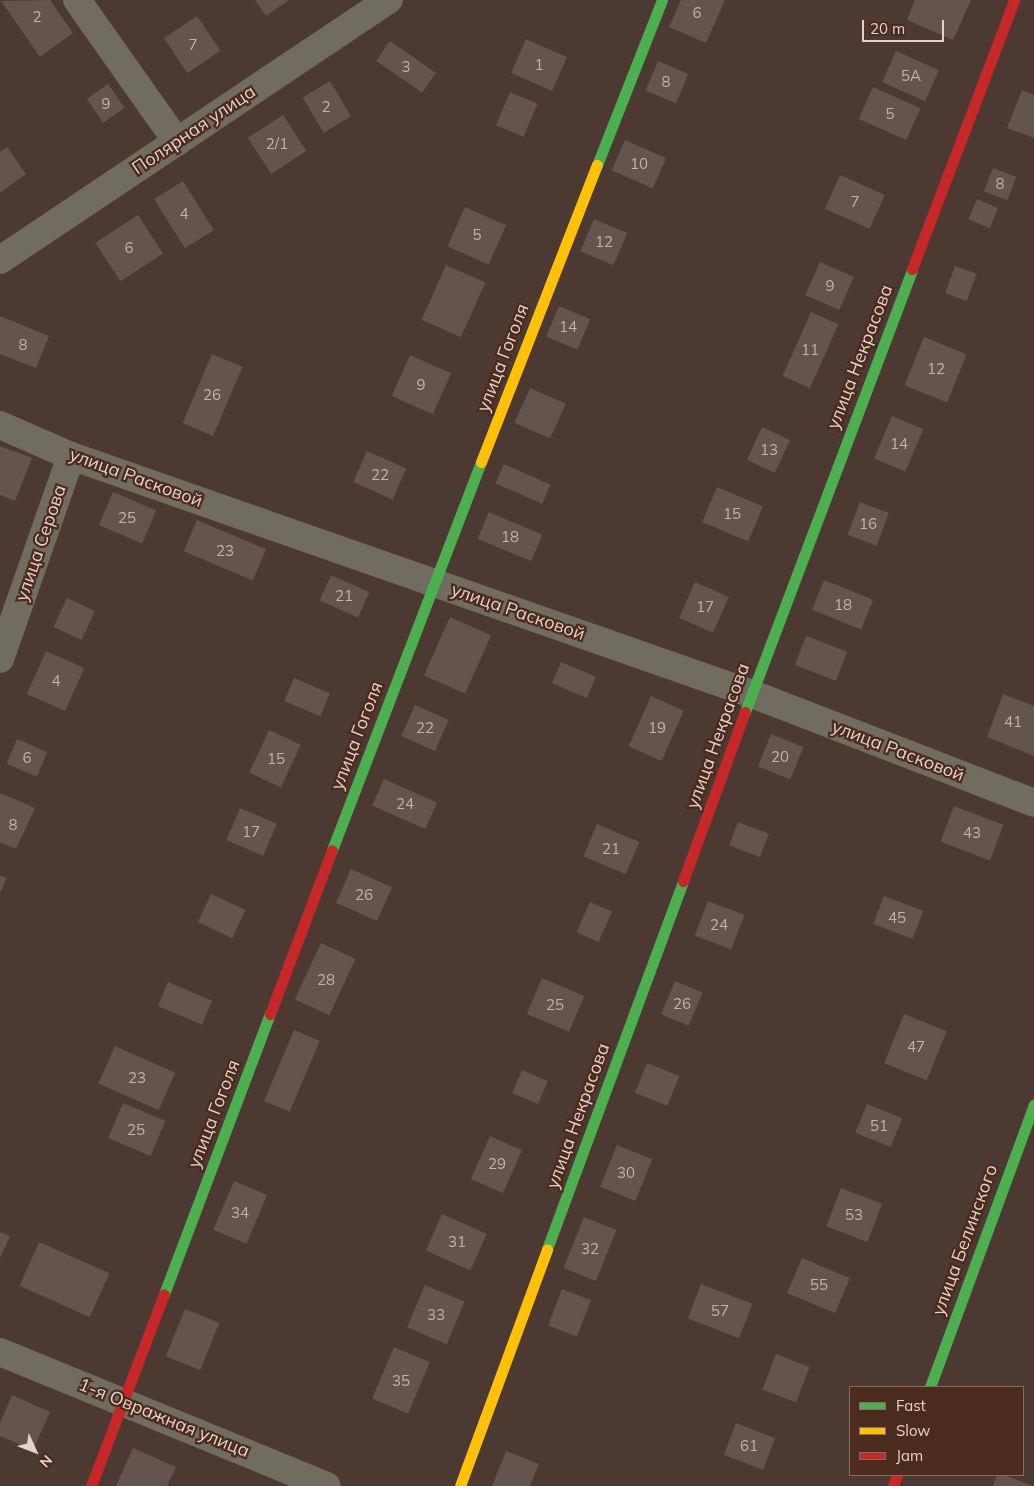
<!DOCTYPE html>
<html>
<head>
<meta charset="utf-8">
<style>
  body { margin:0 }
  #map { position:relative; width:1034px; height:1486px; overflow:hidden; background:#4c3932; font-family:Mulish,sans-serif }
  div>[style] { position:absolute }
  .building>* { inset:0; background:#63544e; transform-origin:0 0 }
  .street>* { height:28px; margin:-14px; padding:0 14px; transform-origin:14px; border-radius:14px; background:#706c5f }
  .fast>* { height:11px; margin:-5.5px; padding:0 5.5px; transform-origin:5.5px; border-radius:5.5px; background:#4caf50 }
  .slow>* { height:11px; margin:-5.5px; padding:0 5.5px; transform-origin:5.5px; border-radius:5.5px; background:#ffc107 }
  .jam>* { height:11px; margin:-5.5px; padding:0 5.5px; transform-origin:5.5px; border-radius:5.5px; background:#c62828 }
  span { translate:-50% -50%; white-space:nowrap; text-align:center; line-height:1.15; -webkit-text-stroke:4.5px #4a2b1d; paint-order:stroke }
  .number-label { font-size:15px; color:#c5b2aa }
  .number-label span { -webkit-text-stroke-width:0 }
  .street-label { font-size:18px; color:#e6d1c9 }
  .legend { position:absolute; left:849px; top:1386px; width:175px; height:90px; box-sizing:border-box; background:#4a2b1d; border:1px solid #886d62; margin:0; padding:6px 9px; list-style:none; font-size:15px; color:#e6d1c9 }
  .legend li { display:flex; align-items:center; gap:10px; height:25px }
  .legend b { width:25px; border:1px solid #886d62 }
  .north { position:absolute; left:10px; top:1426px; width:50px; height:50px; -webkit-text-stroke:4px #4a2b1d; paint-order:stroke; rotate:133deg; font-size:14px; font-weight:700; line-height:20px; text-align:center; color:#e6d1c9 }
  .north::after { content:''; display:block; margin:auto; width:18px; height:22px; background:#e6d1c9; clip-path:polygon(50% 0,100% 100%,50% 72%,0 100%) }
  .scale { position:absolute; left:862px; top:20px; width:82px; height:22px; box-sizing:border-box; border:2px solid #e6d1c9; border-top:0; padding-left:6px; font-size:15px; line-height:18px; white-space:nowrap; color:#e6d1c9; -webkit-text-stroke:4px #4a2b1d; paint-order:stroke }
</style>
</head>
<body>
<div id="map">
  <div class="building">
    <div style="clip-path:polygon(50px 0,73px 33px,40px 57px,1px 1px)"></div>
    <div style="clip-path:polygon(255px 0,289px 0,266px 16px)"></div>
    <div style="clip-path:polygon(681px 0,725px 0,706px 43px,669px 27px)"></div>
    <div style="clip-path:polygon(915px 0,971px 0,953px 40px,907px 20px)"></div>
    <div style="left:197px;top:16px;width:42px;height:40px;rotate:56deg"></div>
    <div style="left:526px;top:39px;width:45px;height:37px;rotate:24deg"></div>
    <div style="left:390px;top:41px;width:56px;height:24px;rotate:35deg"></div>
    <div style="left:896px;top:51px;width:47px;height:34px;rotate:24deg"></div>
    <div style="left:658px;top:61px;width:33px;height:32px;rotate:23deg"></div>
    <div style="left:330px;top:81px;width:41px;height:32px;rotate:59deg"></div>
    <div style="left:108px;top:84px;width:29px;height:26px;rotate:55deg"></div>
    <div style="left:873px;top:87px;width:52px;height:35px;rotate:24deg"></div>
    <div style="clip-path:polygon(1022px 90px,1034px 95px,1034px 138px,1007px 128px)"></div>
    <div style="left:510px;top:92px;width:30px;height:36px;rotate:23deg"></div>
    <div style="left:283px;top:115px;width:43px;height:42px;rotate:57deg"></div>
    <div style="left:625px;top:140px;width:45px;height:33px;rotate:24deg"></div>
    <div style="clip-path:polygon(7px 147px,26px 174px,0 193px,0 152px)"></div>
    <div style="left:993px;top:168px;width:25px;height:25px;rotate:21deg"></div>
    <div style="left:840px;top:175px;width:49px;height:37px;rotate:24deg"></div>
    <div style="left:183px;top:181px;width:58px;height:34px;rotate:58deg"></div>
    <div style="left:977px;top:199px;width:23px;height:22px;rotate:23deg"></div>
    <div style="left:465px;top:207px;width:45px;height:43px;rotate:24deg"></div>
    <div style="left:138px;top:215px;width:46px;height:51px;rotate:57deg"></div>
    <div style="left:594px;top:219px;width:36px;height:35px;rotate:23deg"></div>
    <div style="left:820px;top:262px;width:37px;height:36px;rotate:24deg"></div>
    <div style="left:446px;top:265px;width:43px;height:60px;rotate:24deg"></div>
    <div style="left:955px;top:266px;width:23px;height:29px;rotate:20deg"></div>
    <div style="left:559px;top:306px;width:34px;height:33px;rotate:23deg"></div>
    <div style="left:811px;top:312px;width:30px;height:70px;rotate:24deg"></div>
    <div style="clip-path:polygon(0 316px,49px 336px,36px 368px,0 354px)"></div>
    <div style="left:924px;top:337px;width:46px;height:52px;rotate:22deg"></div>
    <div style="left:212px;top:354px;width:33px;height:75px;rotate:23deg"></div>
    <div style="left:410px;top:355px;width:45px;height:45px;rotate:24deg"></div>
    <div style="left:530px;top:388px;width:39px;height:38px;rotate:24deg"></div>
    <div style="left:892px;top:416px;width:34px;height:46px;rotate:23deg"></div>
    <div style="left:762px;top:427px;width:31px;height:36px;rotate:25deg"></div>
    <div style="clip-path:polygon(0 446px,32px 458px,15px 501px,0 495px)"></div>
    <div style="left:367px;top:451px;width:43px;height:34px;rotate:24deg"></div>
    <div style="left:504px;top:464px;width:51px;height:21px;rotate:24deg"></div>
    <div style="left:717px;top:487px;width:50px;height:38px;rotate:23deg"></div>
    <div style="left:113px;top:492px;width:47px;height:36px;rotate:23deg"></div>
    <div style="left:860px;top:502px;width:31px;height:35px;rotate:21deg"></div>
    <div style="left:489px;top:512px;width:58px;height:29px;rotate:23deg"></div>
    <div style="left:197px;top:520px;width:75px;height:34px;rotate:23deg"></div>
    <div style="left:331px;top:575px;width:42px;height:28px;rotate:24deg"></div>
    <div style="left:824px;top:580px;width:53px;height:32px;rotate:22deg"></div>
    <div style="left:695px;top:582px;width:37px;height:39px;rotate:24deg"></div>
    <div style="left:67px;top:598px;width:31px;height:32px;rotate:25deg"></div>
    <div style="left:450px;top:617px;width:45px;height:64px;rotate:24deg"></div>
    <div style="left:806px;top:636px;width:44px;height:31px;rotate:21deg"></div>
    <div style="left:46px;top:651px;width:42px;height:47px;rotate:24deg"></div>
    <div style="left:561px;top:662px;width:38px;height:23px;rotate:23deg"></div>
    <div style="left:294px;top:678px;width:39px;height:25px;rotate:23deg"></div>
    <div style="clip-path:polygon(1003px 694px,1034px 706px,1034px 756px,987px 737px)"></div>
    <div style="left:651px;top:696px;width:36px;height:55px;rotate:24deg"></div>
    <div style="left:415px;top:705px;width:37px;height:34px;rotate:24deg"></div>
    <div style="left:269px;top:730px;width:35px;height:47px;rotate:25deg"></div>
    <div style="left:771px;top:734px;width:35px;height:35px;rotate:22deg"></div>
    <div style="left:17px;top:739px;width:33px;height:27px;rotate:23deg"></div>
    <div style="left:384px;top:779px;width:58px;height:29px;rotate:24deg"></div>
    <div style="clip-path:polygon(0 793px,35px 808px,16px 849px,0 842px)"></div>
    <div style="left:954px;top:806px;width:53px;height:38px;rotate:21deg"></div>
    <div style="left:240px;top:808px;width:40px;height:35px;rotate:23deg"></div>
    <div style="left:738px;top:822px;width:33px;height:25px;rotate:21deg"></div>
    <div style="left:597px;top:824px;width:46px;height:35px;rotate:23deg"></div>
    <div style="left:351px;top:869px;width:45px;height:37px;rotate:24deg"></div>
    <div style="clip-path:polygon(0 875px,7px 878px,0 893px)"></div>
    <div style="left:211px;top:894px;width:38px;height:31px;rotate:25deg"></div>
    <div style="left:884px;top:896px;width:42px;height:30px;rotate:21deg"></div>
    <div style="left:708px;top:901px;width:39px;height:37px;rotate:21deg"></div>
    <div style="left:590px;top:902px;width:24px;height:33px;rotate:24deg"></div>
    <div style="left:321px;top:943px;width:38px;height:62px;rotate:25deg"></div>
    <div style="left:542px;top:978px;width:46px;height:39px;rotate:23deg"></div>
    <div style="left:675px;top:981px;width:30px;height:36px;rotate:23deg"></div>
    <div style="left:168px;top:982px;width:48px;height:26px;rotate:23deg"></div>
    <div style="left:904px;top:1014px;width:46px;height:53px;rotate:22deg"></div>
    <div style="left:294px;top:1030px;width:28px;height:77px;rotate:23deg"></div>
    <div style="left:115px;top:1046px;width:66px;height:41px;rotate:24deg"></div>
    <div style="left:647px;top:1063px;width:35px;height:32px;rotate:22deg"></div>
    <div style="left:522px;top:1070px;width:28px;height:25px;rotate:23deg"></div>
    <div style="left:123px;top:1103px;width:46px;height:38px;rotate:23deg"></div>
    <div style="left:867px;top:1104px;width:38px;height:31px;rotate:22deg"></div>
    <div style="left:490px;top:1136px;width:35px;height:47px;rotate:24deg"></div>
    <div style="left:617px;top:1145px;width:38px;height:45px;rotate:22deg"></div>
    <div style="left:234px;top:1181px;width:36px;height:53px;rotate:23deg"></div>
    <div style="left:841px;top:1188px;width:44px;height:41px;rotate:21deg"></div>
    <div style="left:442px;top:1214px;width:49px;height:40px;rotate:24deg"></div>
    <div style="left:584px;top:1217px;width:35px;height:55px;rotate:22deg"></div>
    <div style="clip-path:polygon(0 1232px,10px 1236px,0 1258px)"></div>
    <div style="left:39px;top:1242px;width:77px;height:48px;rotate:24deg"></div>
    <div style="left:802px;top:1258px;width:52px;height:38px;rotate:23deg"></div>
    <div style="left:701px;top:1284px;width:55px;height:37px;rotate:21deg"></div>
    <div style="left:425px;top:1285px;width:43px;height:46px;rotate:23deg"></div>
    <div style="left:562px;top:1289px;width:31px;height:39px;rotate:21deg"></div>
    <div style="left:185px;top:1309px;width:37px;height:51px;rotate:22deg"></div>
    <div style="left:394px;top:1347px;width:39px;height:56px;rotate:23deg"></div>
    <div style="left:776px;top:1354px;width:36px;height:38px;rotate:21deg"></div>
    <div style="clip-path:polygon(12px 1395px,50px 1412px,33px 1450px,0 1436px,0 1423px)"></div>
    <div style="left:736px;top:1423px;width:42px;height:34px;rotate:21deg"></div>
    <div style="clip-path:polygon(133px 1448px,176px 1467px,167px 1486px,116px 1486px)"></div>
    <div style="clip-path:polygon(506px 1451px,539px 1464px,530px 1486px,492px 1486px)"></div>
    <div style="clip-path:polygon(997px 1475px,1004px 1475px,1033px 1486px,993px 1486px)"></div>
  </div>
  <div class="street">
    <div style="left:77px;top:0;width:174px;rotate:54.8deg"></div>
    <div style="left:0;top:260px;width:468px;rotate:-33.8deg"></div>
    <div style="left:0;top:425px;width:77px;rotate:23.6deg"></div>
    <div style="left:71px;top:456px;width:721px;rotate:19.26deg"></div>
    <div style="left:752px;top:694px;width:302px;rotate:21.1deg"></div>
    <div style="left:0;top:659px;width:215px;rotate:-70.7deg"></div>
    <div style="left:0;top:1352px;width:353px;rotate:22.3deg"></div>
  </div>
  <div class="fast">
    <div style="left:597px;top:165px;width:177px;rotate:-68.5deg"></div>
    <div style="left:745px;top:712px;width:473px;rotate:-69.3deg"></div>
    <div style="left:332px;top:850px;width:416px;rotate:-69deg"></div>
    <div style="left:547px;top:1249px;width:392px;rotate:-69.7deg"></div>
    <div style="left:164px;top:1294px;width:299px;rotate:-69.3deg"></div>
    <div style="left:930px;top:1387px;width:301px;rotate:-69.8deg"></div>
  </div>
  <div class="slow">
    <div style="left:481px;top:462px;width:319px;rotate:-68.7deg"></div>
    <div style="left:460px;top:1486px;width:252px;rotate:-69.8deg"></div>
  </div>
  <div class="jam">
    <div style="left:912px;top:269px;width:288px;rotate:-69.2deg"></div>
    <div style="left:683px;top:881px;width:180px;rotate:-69.9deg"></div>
    <div style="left:270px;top:1014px;width:175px;rotate:-69.3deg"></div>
    <div style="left:91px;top:1486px;width:205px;rotate:-69.2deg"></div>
    <div style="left:893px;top:1486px;width:12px;rotate:-70deg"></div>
  </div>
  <div class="number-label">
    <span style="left:697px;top:13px">6</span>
    <span style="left:37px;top:17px">2</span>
    <span style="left:193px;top:45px">7</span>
    <span style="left:539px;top:65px">1</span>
    <span style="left:406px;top:67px">3</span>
    <span style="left:911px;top:76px">5А</span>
    <span style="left:666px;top:82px">8</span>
    <span style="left:106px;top:104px">9</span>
    <span style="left:326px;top:107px">2</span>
    <span style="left:890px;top:114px">5</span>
    <span style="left:277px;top:144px">2/1</span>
    <span style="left:639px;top:164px">10</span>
    <span style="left:1000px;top:184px">8</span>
    <span style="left:855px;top:202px">7</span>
    <span style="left:184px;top:214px">4</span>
    <span style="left:477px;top:235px">5</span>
    <span style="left:604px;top:242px">12</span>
    <span style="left:129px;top:248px">6</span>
    <span style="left:830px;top:286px">9</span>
    <span style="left:568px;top:327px">14</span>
    <span style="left:23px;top:345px">8</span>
    <span style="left:810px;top:350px">11</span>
    <span style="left:936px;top:369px">12</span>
    <span style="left:421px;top:385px">9</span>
    <span style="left:212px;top:395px">26</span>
    <span style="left:899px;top:444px">14</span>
    <span style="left:769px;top:450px">13</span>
    <span style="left:380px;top:475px">22</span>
    <span style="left:732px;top:514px">15</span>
    <span style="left:127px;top:518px">25</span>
    <span style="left:868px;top:524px">16</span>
    <span style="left:510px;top:537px">18</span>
    <span style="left:225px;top:551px">23</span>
    <span style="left:344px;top:596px">21</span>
    <span style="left:843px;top:605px">18</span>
    <span style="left:705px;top:607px">17</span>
    <span style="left:56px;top:681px">4</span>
    <span style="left:1013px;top:722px">41</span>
    <span style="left:425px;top:728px">22</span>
    <span style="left:657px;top:728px">19</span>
    <span style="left:780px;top:757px">20</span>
    <span style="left:27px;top:758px">6</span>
    <span style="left:276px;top:759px">15</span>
    <span style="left:405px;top:804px">24</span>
    <span style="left:13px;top:825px">8</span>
    <span style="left:251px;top:832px">17</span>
    <span style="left:972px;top:833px">43</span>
    <span style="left:611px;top:849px">21</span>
    <span style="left:364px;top:895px">26</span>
    <span style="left:897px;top:918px">45</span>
    <span style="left:719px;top:925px">24</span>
    <span style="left:326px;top:980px">28</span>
    <span style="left:682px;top:1004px">26</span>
    <span style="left:555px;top:1005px">25</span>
    <span style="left:916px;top:1047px">47</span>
    <span style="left:137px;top:1078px">23</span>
    <span style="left:879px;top:1126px">51</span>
    <span style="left:136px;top:1130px">25</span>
    <span style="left:497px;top:1164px">29</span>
    <span style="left:626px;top:1173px">30</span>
    <span style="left:240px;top:1213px">34</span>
    <span style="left:854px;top:1215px">53</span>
    <span style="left:457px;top:1242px">31</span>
    <span style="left:590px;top:1249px">32</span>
    <span style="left:819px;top:1285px">55</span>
    <span style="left:720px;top:1311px">57</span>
    <span style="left:436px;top:1315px">33</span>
    <span style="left:401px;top:1381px">35</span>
    <span style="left:749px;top:1446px">61</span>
  </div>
  <div class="street-label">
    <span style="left:194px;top:130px;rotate:-34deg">Полярная улица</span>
    <span style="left:860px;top:357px;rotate:-69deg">улица Некрасова</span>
    <span style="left:503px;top:358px;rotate:-69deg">улица Гоголя</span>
    <span style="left:136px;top:478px;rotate:20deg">улица Расковой</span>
    <span style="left:41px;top:543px;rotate:-71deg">улица Серова</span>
    <span style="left:518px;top:612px;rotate:19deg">улица Расковой</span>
    <span style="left:357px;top:736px;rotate:-69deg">улица Гоголя</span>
    <span style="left:718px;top:736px;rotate:-70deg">улица Некрасова</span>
    <span style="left:898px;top:751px;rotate:21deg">улица Расковой</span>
    <span style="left:214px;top:1114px;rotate:-69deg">улица Гоголя</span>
    <span style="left:578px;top:1116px;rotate:-70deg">улица Некрасова</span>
    <span style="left:965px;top:1240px;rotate:-70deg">улица Белинского</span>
    <span style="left:164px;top:1418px;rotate:22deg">1-я Овражная улица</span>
  </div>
  <ul class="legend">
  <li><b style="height:6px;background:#4caf50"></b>Fast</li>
  <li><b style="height:6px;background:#ffc107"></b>Slow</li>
  <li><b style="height:6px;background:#c62828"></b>Jam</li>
  </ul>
  <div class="north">N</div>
  <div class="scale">20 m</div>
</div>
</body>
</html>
